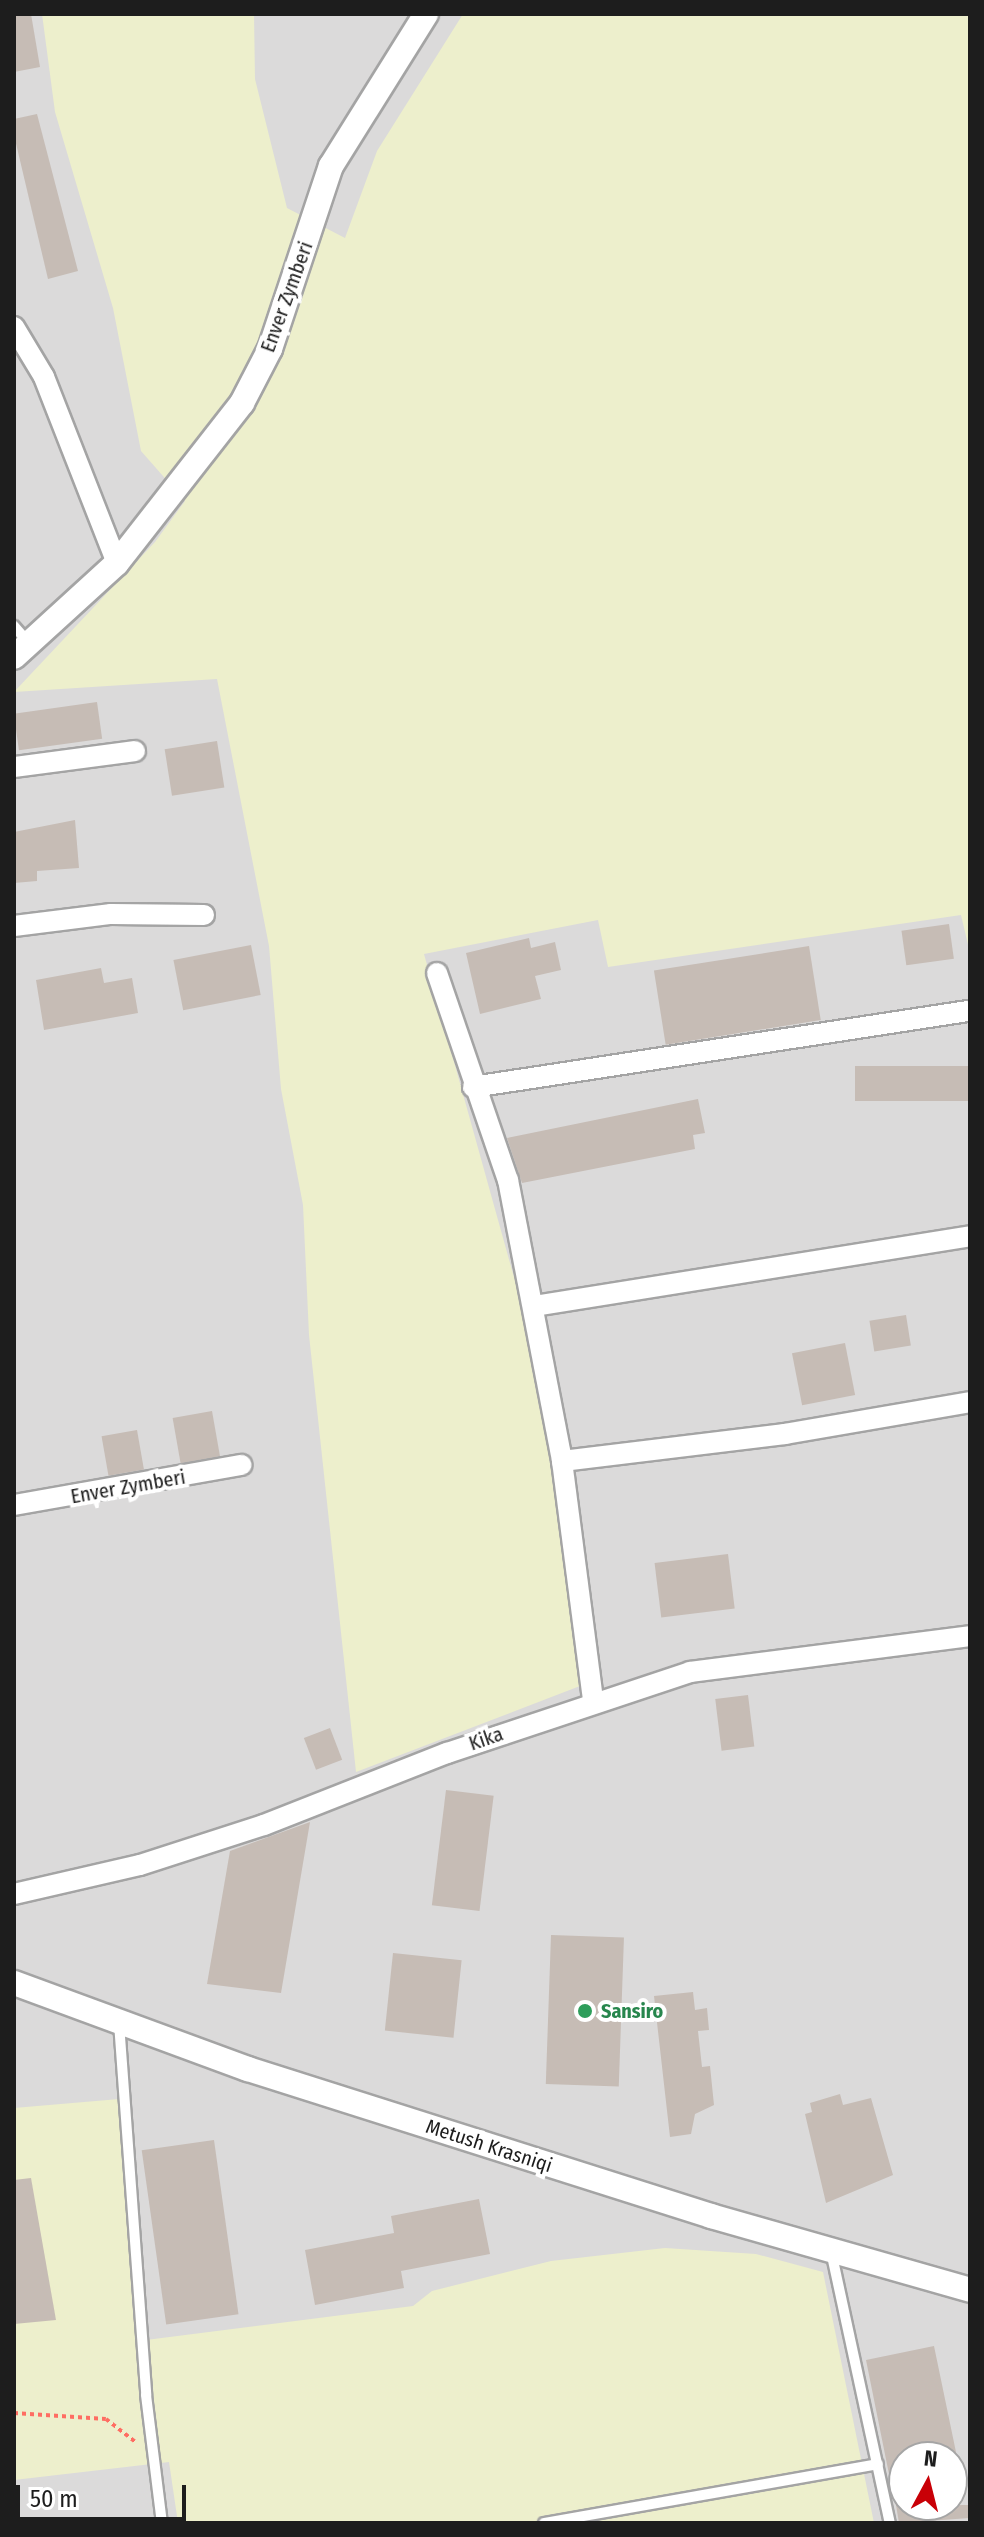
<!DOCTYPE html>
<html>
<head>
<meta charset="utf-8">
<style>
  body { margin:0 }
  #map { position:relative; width:984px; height:2537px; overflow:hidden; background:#efeae2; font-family:"Fira Sans Condensed",sans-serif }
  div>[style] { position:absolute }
  .residential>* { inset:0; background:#dbdada }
  .farmland>* { inset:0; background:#edefcc }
  .building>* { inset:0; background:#c6bcb5; transform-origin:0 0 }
  .path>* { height:4px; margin-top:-2px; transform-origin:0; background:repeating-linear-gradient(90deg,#ff6d62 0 4px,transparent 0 8px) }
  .roads { filter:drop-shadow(2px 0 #a4a4a4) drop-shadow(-2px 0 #a4a4a4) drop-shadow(0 2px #a4a4a4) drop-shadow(0 -2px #a4a4a4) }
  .service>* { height:10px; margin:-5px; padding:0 5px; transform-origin:5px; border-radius:5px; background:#fff }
  .minor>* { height:20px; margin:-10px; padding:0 10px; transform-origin:10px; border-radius:10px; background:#fff }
  .tertiary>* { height:24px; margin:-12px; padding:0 12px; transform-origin:12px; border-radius:12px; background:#fff }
  .dots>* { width:22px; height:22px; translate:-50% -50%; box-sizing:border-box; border:4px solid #fff; border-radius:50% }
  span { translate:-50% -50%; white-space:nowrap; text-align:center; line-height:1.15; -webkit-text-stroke:8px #fff; paint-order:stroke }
  .street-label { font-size:20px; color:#1d1d1d }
  .leisure-label { font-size:20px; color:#27864d; font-weight:700 }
  .left { translate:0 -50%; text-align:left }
  .frame { position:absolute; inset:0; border:16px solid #1d1d1d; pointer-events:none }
  .north { position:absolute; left:888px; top:2441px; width:80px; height:80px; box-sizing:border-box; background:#fff; border:2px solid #a5a5a5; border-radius:50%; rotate:7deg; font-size:22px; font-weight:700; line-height:32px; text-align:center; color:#1d1d1d }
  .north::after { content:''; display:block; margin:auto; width:28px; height:36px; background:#c90007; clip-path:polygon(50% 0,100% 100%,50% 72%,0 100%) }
  .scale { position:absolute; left:16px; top:2485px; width:170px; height:36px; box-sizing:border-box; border:4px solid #1d1d1d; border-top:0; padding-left:10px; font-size:24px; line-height:28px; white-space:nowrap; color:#1d1d1d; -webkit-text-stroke:6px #fff; paint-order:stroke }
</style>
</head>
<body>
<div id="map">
  <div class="residential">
    <div style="clip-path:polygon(14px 14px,970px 14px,970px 2279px,712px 2207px,259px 2061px,14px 1974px)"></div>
    <div style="clip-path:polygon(evenodd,14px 1994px,247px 2080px,970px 2302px,970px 2523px,14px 2523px,14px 1994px,904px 2457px,952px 2457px,952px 2505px,904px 2505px,904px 2457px)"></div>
  </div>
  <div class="farmland">
    <div style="clip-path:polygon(42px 14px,254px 14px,255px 79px,287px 208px,345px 238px,377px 151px,463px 14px,970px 14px,970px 953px,961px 915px,608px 967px,598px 920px,424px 954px,522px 1306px,553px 1477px,580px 1686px,356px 1772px,309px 1335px,303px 1205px,281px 1089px,269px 946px,217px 679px,14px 692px,155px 542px,185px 501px,141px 451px,113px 308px,55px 112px)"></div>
    <div style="clip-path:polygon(131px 2098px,146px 2340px,413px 2306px,432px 2291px,551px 2261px,665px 2248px,756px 2254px,823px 2272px,874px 2523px,178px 2523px,169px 2462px,14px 2480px,14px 2108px)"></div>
  </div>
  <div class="building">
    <div style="clip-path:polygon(14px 14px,31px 14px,40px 67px,14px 72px)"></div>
    <div style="clip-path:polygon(37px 114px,78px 271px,48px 279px,14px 135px,14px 119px)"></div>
    <div style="left:97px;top:702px;width:37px;height:84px;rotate:82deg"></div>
    <div style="left:217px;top:741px;width:47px;height:53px;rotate:81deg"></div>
    <div style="clip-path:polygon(75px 820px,79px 868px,37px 871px,37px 881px,14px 883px,14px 832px)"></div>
    <div style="left:949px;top:924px;width:35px;height:48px;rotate:82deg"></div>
    <div style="clip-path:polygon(529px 938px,531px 948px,555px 942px,561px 970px,535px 976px,541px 999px,480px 1014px,466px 953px)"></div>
    <div style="left:251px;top:945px;width:51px;height:79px;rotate:79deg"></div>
    <div style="left:809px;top:946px;width:75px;height:157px;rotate:81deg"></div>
    <div style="clip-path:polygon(101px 968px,104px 983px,132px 978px,138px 1013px,44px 1030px,36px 980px)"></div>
    <div style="left:970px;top:1066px;width:35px;height:115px;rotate:90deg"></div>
    <div style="clip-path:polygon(698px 1099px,705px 1133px,693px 1135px,695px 1149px,522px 1183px,507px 1138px)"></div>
    <div style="left:906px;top:1315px;width:31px;height:37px;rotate:81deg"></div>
    <div style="left:845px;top:1343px;width:53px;height:54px;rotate:79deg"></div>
    <div style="left:212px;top:1411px;width:46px;height:40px;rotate:80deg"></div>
    <div style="left:137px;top:1430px;width:40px;height:36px;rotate:80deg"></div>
    <div style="left:728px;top:1554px;width:55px;height:74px;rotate:83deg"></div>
    <div style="left:748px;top:1695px;width:52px;height:33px;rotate:83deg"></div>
    <div style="left:330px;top:1728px;width:34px;height:28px;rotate:69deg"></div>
    <div style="left:446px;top:1790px;width:48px;height:116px;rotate:7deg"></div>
    <div style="clip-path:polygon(310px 1822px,281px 1993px,207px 1984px,230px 1851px)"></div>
    <div style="left:551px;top:1935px;width:73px;height:149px;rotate:2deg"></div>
    <div style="left:393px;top:1953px;width:69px;height:78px;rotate:6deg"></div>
    <div style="clip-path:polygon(693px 1992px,695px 2010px,707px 2008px,709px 2030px,698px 2031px,702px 2067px,710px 2066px,714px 2105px,695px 2114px,691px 2134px,670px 2137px,654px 1996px)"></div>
    <div style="clip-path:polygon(840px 2094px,843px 2105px,871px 2098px,893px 2175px,826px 2203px,805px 2114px,812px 2112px,810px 2103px)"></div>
    <div style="left:214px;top:2140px;width:176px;height:73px;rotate:82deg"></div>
    <div style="clip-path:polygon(31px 2178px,56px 2320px,14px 2324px,14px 2180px)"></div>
    <div style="clip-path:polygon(479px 2199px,490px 2254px,401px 2271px,404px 2288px,315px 2305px,305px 2250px,394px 2233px,391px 2216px)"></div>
    <div style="clip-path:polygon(934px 2346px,957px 2457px,904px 2457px,904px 2503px,895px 2504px,866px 2360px)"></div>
    <div style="clip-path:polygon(896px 2505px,970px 2505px,970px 2518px,899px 2523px)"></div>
  </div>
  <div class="path">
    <div style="left:14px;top:2413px;width:92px;rotate:3.7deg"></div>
    <div style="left:106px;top:2419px;width:37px;rotate:38deg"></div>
  </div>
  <div class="roads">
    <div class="service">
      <div style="left:14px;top:626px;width:21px;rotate:49deg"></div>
      <div style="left:119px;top:2023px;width:373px;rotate:85.8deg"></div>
      <div style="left:146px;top:2395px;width:129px;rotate:82.9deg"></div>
      <div style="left:831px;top:2251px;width:278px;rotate:77.8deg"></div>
      <div style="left:544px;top:2523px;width:339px;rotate:-10deg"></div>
    </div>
    <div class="minor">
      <div style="left:14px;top:327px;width:58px;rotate:59deg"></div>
      <div style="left:44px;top:377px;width:200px;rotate:68.6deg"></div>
      <div style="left:14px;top:767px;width:122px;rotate:-7.5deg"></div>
      <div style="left:14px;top:926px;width:98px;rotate:-7.1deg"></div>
      <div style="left:111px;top:914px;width:93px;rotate:0.6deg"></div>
      <div style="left:437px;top:973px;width:219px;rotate:71.1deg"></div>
      <div style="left:508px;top:1180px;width:286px;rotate:79.1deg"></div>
      <div style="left:562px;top:1461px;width:242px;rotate:82.6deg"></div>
      <div style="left:473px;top:1087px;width:501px;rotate:-8.73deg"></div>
      <div style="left:534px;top:1306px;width:442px;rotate:-9.1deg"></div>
      <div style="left:562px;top:1461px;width:225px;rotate:-6.9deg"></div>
      <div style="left:785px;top:1434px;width:188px;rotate:-9.8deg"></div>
      <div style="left:14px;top:1505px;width:231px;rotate:-10deg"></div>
      <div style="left:14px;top:1894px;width:129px;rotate:-13deg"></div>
      <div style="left:140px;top:1865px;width:130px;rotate:-17.9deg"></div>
      <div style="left:264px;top:1825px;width:197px;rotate:-21.5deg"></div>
      <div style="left:447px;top:1753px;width:256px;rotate:-18.4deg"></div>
      <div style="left:690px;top:1672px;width:282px;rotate:-7.3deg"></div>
    </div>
    <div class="tertiary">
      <div style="left:14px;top:657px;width:139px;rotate:-42.4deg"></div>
      <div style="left:117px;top:563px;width:203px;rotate:-52deg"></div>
      <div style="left:242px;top:403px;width:61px;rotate:-62.6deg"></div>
      <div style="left:270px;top:349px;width:193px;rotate:-71.6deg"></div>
      <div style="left:331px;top:166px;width:179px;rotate:-58deg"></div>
      <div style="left:14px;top:1983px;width:249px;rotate:20.2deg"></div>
      <div style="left:248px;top:2069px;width:486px;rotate:17.6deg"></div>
      <div style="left:711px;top:2216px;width:269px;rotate:15.9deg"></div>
    </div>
  </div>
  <div class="dots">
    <div style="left:585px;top:2011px;background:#2e9e5b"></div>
  </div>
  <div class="street-label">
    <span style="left:287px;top:297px;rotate:-70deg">Enver Zymberi</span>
    <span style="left:128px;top:1487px;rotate:-10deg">Enver Zymberi</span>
    <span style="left:486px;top:1739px;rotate:-19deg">Kika</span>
    <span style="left:489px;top:2146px;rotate:18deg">Metush Krasniqi</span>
  </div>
  <div class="leisure-label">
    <span class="left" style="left:601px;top:2011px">Sansiro</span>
  </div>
  <div class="frame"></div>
  <div class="north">N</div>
  <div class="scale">50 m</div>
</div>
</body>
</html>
